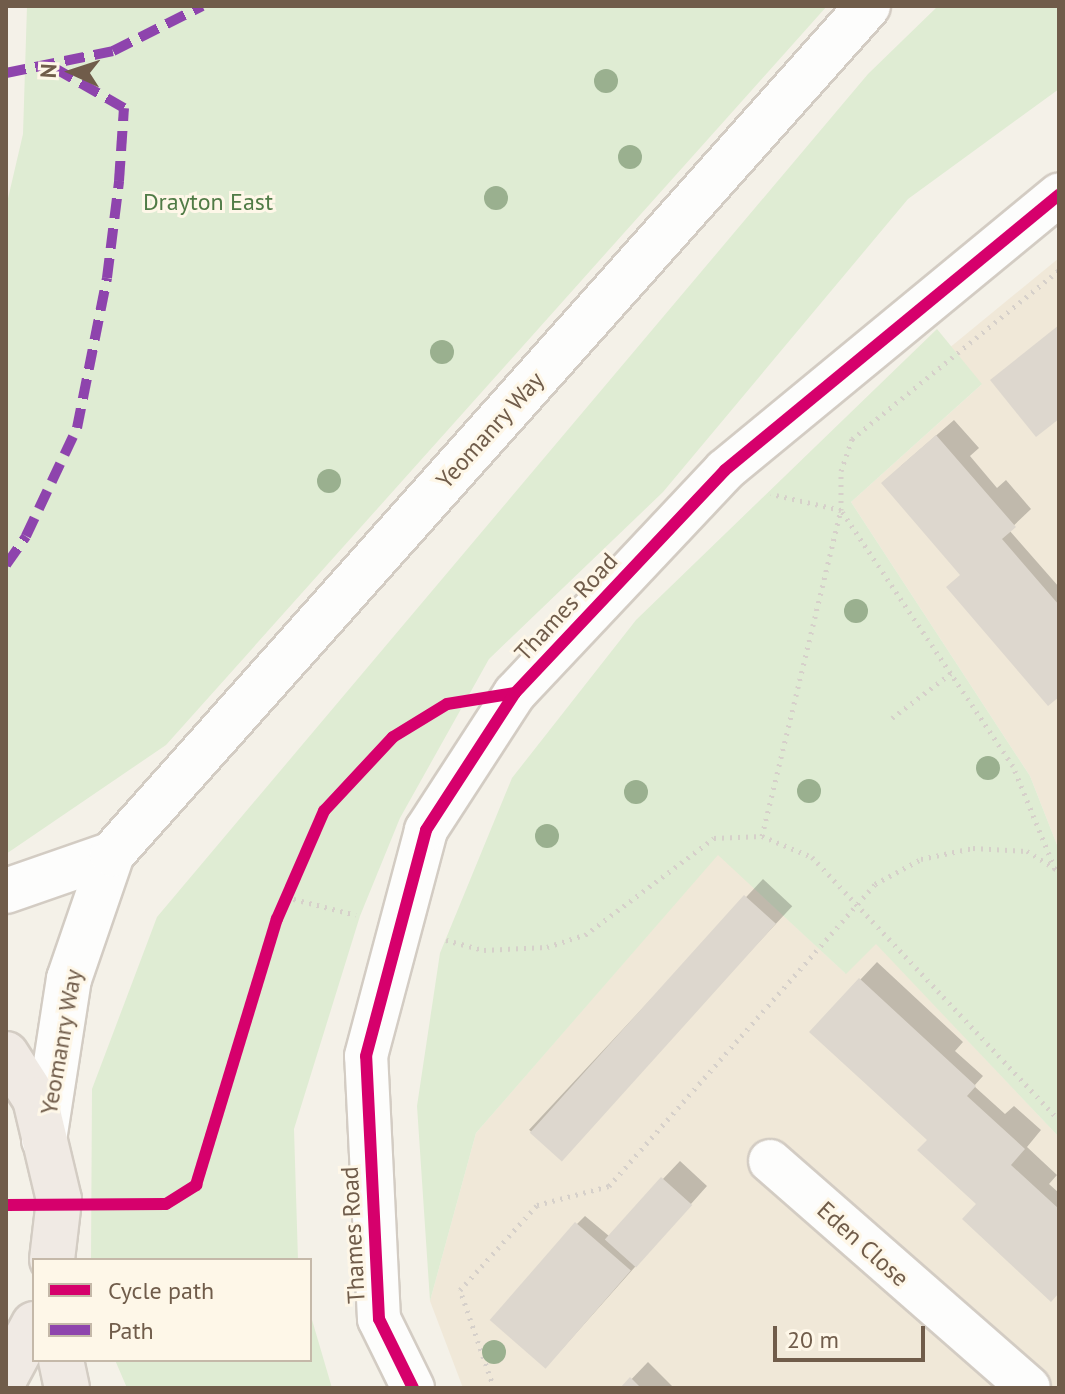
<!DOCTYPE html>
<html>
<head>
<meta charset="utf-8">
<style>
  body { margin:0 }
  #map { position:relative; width:1065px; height:1394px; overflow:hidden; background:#f4f1e8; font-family:"PT Sans",sans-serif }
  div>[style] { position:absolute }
  .residential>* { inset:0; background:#f0e8d8 }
  .green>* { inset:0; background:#dfecd3 }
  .shadow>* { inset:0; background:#0003; transform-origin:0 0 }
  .building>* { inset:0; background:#ddd7ce; transform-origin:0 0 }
  .path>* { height:5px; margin-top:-2.5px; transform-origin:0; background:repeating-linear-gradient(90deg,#d6d0ca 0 2px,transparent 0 8px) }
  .roads { filter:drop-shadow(2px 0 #d3ccc3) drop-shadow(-2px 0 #d3ccc3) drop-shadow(0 2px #d3ccc3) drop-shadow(0 -2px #d3ccc3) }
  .minor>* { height:42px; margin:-21px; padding:0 21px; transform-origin:21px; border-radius:21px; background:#fdfdfc }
  .tertiary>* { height:44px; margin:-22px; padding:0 22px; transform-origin:22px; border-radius:22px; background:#fdfdfc }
  .trunk>* { height:44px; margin:-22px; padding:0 22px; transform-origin:22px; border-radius:22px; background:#f0eae4 }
  .quiet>* { height:10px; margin-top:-5px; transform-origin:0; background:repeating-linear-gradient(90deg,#8e44ad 0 20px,transparent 0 30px) }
  .cycleway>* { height:12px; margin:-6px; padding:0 6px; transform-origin:6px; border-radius:6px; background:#d6006c }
  .trees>* { width:24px; height:24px; margin:-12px; border-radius:50%; background:#9ab08f }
  span { translate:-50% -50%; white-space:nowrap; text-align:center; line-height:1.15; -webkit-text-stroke:6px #fef7e8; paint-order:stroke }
  .park-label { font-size:24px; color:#507b46 }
  .street-label { font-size:24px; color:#705c4a }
  .frame { position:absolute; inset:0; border:8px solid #705c4a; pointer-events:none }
  .legend { position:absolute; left:32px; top:1258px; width:280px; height:104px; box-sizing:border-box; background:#fef7e8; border:2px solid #c5b9a9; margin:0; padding:10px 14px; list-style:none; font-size:24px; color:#705c4a }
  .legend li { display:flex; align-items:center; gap:16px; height:40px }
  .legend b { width:40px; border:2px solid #c5b9a9 }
  .north { position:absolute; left:32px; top:32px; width:80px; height:80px; -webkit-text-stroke:6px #fef7e8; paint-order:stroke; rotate:273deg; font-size:22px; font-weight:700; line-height:32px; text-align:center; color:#705c4a }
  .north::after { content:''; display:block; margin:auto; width:28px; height:36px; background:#705c4a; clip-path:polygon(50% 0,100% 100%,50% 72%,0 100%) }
  .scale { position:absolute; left:773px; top:1326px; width:152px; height:36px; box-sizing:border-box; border:4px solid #705c4a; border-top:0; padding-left:10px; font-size:24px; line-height:28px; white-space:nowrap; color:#705c4a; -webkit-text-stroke:6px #fef7e8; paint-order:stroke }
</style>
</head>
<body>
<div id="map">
  <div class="residential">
    <div style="clip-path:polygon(1059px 258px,1059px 850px,1030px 776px,851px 502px,981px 385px,948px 349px)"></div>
    <div style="clip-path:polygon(718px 854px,845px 973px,876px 943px,1059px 1137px,1059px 1388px,463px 1388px,430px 1301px,476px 1133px)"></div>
  </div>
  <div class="green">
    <div style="clip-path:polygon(27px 6px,827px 6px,166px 745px,6px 854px,6px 207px,23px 134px)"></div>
    <div style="clip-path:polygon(938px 6px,1059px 6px,1059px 89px,908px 199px,663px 492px,489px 659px,400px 818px,360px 916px,294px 1129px,298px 1260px,91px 1260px,92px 1089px,157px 917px,868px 74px)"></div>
    <div style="clip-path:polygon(937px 329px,982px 384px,851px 502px,1030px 776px,1059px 850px,1059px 1137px,876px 944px,846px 974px,718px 855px,476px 1133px,430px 1301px,417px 1106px,440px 953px,512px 778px,636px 620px)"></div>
    <div style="clip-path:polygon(310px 1313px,332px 1388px,127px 1388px,115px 1360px,310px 1360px)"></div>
  </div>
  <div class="shadow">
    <div style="clip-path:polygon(954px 420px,979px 448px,970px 456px,997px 488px,1006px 480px,1031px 509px,1009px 530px,1059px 587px,1059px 694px,901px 466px)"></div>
    <div style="left:763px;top:879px;width:40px;height:343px;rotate:43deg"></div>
    <div style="clip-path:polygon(877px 962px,963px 1042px,955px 1051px,983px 1076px,974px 1086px,1005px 1114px,1014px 1106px,1041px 1130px,1027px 1147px,1057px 1175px,1049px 1184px,1059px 1193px,1059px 1291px,979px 1204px,930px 1139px,860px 980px)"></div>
    <div style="clip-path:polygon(680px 1161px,707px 1186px,562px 1349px,577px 1224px,585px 1216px,609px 1236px)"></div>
    <div style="clip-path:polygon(648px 1362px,674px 1388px,623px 1388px)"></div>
  </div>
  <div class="building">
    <div style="clip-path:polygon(1059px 325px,1059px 419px,1036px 437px,990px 380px)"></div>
    <div style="clip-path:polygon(936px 435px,1016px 527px,1002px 539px,1059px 605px,1059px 697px,1048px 706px,946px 587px,960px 575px,881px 483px)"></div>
    <div style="left:744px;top:895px;width:43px;height:320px;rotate:42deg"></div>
    <div style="clip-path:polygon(859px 978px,976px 1086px,967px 1096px,1025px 1149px,1011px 1165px,1059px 1209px,1059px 1293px,1051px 1302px,962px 1219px,976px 1204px,917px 1150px,927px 1140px,809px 1032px)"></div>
    <div style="left:661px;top:1177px;width:42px;height:84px;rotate:42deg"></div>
    <div style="left:575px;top:1222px;width:74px;height:130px;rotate:41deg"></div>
    <div style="clip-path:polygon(630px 1377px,641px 1388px,620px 1388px)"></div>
  </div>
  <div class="path">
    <div style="left:892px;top:718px;width:74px;rotate:-37.3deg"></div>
    <div style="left:762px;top:836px;width:335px;rotate:-76.4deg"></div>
    <div style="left:841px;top:510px;width:72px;rotate:-167.1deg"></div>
    <div style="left:1055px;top:869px;width:111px;rotate:-112.2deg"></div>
    <div style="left:1013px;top:766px;width:308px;rotate:-123.9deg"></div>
    <div style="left:841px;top:510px;width:39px;rotate:-90deg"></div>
    <div style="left:841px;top:471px;width:34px;rotate:-71deg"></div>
    <div style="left:852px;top:439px;width:267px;rotate:-39.2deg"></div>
    <div style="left:286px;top:897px;width:72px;rotate:14.4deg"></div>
    <div style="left:446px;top:940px;width:39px;rotate:15deg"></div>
    <div style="left:484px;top:950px;width:63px;rotate:-2.7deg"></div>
    <div style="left:547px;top:947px;width:40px;rotate:-18deg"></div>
    <div style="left:585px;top:935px;width:161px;rotate:-36.9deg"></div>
    <div style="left:714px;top:838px;width:48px;rotate:-2.4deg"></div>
    <div style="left:762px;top:836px;width:54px;rotate:22.8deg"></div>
    <div style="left:812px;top:857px;width:361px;rotate:46.8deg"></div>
    <div style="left:494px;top:1388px;width:104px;rotate:-109.1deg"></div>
    <div style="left:460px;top:1290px;width:115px;rotate:-47.8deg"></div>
    <div style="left:537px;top:1205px;width:74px;rotate:-14.8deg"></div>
    <div style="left:609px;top:1186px;width:402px;rotate:-48.6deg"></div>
    <div style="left:875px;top:884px;width:52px;rotate:-28.5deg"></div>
    <div style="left:921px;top:859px;width:53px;rotate:-11.9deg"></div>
    <div style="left:973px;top:848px;width:54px;rotate:3.2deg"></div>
    <div style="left:1027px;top:851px;width:38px;rotate:32deg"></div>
  </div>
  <div class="roads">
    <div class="minor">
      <div style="left:770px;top:1161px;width:344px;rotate:41.2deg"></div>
      <div style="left:413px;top:1388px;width:77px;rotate:-116.2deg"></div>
      <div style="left:379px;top:1319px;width:263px;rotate:-92.8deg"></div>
      <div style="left:366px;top:1056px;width:234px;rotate:-75.1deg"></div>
      <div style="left:426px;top:830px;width:163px;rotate:-57deg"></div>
      <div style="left:515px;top:693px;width:306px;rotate:-46.7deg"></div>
      <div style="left:725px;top:470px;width:433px;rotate:-39.5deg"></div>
    </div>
    <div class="tertiary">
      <div style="left:6px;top:891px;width:112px;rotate:-19.2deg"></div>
      <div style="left:44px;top:1140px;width:163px;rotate:-81.2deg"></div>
      <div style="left:69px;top:979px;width:132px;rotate:-71deg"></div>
      <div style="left:112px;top:854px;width:1136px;rotate:-48.28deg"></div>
    </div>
    <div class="trunk">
      <div style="left:6px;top:1054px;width:54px;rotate:57.2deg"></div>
      <div style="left:35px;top:1099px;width:104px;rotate:76.6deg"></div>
      <div style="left:59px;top:1200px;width:60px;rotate:96.7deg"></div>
      <div style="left:61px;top:1360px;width:29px;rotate:78deg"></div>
      <div style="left:6px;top:1376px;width:59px;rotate:-61.7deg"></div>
    </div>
  </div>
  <div class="quiet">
    <div style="left:6px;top:73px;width:109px;rotate:-11.6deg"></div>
    <div style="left:113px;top:51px;width:100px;rotate:-26.8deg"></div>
    <div style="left:6px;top:565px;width:35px;rotate:-55deg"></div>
    <div style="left:26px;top:536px;width:119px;rotate:-64.7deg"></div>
    <div style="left:77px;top:428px;width:153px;rotate:-78.7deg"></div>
    <div style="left:107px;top:278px;width:98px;rotate:-82.9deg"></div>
    <div style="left:119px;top:181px;width:73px;rotate:-86.1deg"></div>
    <div style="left:124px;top:108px;width:84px;rotate:-150.1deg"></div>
  </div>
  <div class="cycleway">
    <div style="left:6px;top:1205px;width:160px;rotate:-0.4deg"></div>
    <div style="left:166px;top:1204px;width:36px;rotate:-32deg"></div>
    <div style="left:196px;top:1185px;width:278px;rotate:-73.1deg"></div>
    <div style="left:277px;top:919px;width:118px;rotate:-66.5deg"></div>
    <div style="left:324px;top:811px;width:101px;rotate:-47deg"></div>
    <div style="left:393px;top:737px;width:63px;rotate:-31.4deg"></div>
    <div style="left:447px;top:704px;width:69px;rotate:-9.2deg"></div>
    <div style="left:413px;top:1388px;width:77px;rotate:-116.2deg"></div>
    <div style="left:379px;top:1319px;width:263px;rotate:-92.8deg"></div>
    <div style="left:366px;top:1056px;width:234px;rotate:-75.1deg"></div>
    <div style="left:426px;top:830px;width:163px;rotate:-57deg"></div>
    <div style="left:515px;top:693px;width:306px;rotate:-46.7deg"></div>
    <div style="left:725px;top:470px;width:433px;rotate:-39.5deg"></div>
  </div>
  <div class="trees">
    <div style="left:606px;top:81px"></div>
    <div style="left:630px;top:157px"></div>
    <div style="left:496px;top:198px"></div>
    <div style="left:442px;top:352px"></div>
    <div style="left:329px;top:481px"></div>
    <div style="left:856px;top:611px"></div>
    <div style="left:988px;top:768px"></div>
    <div style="left:809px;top:791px"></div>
    <div style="left:636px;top:792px"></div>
    <div style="left:547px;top:836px"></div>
    <div style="left:494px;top:1352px"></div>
  </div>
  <div class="park-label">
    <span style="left:208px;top:202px">Drayton East</span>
  </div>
  <div class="street-label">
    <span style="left:490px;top:430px;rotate:-48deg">Yeomanry Way</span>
    <span style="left:566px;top:607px;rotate:-47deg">Thames Road</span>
    <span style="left:61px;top:1042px;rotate:-80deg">Yeomanry Way</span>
    <span style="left:353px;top:1235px;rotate:-93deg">Thames Road</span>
    <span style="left:863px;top:1244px;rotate:42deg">Eden Close</span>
  </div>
  <div class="frame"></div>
  <ul class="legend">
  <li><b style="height:10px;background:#d6006c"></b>Cycle path</li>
  <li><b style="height:10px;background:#8e44ad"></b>Path</li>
  </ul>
  <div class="north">N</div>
  <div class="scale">20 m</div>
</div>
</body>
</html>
